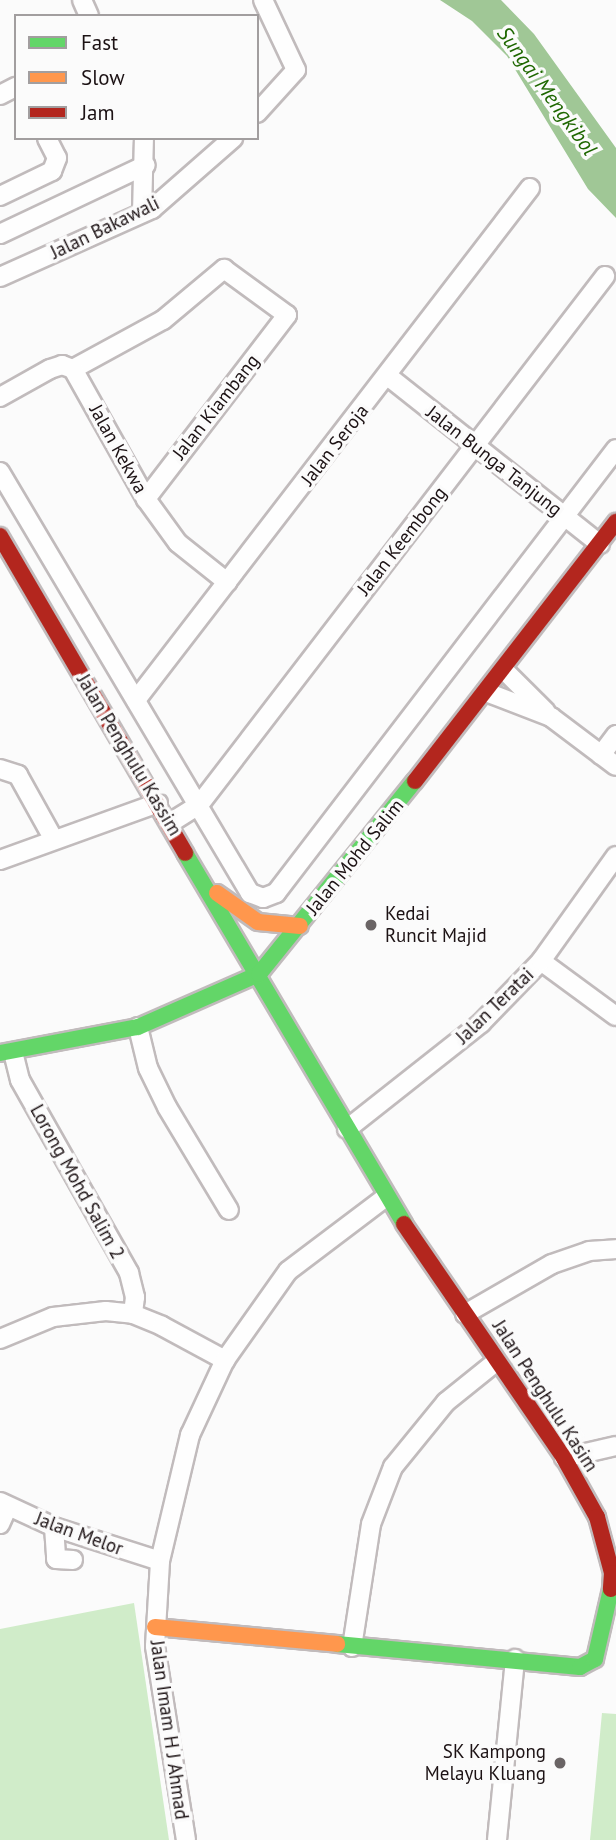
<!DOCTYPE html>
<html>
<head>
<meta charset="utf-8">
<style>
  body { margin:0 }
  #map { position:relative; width:616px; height:1840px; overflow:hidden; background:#fbfbfb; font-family:"PT Sans",sans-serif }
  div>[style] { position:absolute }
  .green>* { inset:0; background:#d0ecc9 }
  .water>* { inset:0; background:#a0c796 }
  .roads { filter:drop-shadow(2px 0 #c1bbbc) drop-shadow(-2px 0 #c1bbbc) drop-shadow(0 2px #c1bbbc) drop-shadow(0 -2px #c1bbbc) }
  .street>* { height:18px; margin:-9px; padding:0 9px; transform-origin:9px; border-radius:9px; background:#fefefe }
  .fast>* { height:16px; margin:-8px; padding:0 8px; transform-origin:8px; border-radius:8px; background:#63d668 }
  .slow>* { height:16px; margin:-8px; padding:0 8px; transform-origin:8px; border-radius:8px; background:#ff974d }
  .jam>* { height:16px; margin:-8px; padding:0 8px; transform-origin:8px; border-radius:8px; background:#b3261e }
  .dots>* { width:19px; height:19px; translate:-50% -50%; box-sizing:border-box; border:4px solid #fbfbfb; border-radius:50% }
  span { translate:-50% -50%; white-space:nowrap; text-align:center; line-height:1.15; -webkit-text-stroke:7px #fbfbfb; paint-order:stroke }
  .street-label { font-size:19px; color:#1c1214 }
  .poi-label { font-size:19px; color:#1c1214 }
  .left { translate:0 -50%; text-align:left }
  .right { translate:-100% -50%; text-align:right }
  .water-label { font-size:21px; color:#1e6700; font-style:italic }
  .legend { position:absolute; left:14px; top:14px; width:245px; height:126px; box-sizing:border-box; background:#fbfbfb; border:2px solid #a29e9f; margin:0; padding:9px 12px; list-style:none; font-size:21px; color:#1c1214 }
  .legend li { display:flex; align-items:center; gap:14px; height:35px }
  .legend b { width:35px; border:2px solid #a29e9f }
</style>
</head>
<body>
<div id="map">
  <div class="green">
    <div style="clip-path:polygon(134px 1603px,169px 1840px,0 1840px,0 1629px)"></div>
    <div style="clip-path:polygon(602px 1713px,616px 1714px,616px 1840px,590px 1840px)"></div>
  </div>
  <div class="water">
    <div style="clip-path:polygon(440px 0,501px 0,534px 34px,616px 148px,616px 218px,588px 189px,507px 56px,472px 21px)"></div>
  </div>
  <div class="roads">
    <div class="street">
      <div style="left:82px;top:0;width:17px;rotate:66deg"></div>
      <div style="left:0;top:95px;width:18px;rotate:-27deg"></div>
      <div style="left:257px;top:113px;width:58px;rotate:-47.8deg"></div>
      <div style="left:296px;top:70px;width:77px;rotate:-115.2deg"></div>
      <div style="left:0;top:196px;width:58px;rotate:-25.7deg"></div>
      <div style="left:52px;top:171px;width:14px;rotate:-69deg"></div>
      <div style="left:57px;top:158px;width:22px;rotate:-117deg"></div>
      <div style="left:142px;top:213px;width:75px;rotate:-88.5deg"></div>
      <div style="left:0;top:234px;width:161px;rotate:-25.3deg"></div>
      <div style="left:0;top:277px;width:167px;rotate:-24.1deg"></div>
      <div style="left:152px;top:209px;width:108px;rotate:-41.2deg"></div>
      <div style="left:73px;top:369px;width:102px;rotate:-28.6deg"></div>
      <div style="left:163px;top:320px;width:80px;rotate:-39.9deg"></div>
      <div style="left:224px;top:269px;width:78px;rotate:36.1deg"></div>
      <div style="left:287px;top:315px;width:232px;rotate:127.5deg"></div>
      <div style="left:389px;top:377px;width:269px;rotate:38.4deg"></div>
      <div style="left:0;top:397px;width:57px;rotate:-29.2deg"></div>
      <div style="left:50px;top:369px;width:13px;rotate:-18deg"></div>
      <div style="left:62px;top:365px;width:12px;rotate:20deg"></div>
      <div style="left:73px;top:369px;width:149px;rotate:60.7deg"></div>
      <div style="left:146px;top:499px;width:54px;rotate:54deg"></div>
      <div style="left:178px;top:543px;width:63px;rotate:38.5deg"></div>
      <div style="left:0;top:472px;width:490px;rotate:59.3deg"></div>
      <div style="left:250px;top:893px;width:14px;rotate:21deg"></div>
      <div style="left:263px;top:898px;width:14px;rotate:-21deg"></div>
      <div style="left:276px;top:893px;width:559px;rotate:-52.56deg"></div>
      <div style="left:504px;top:670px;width:59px;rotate:45deg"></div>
      <div style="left:486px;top:692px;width:70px;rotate:21deg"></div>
      <div style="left:551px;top:717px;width:81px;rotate:37deg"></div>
      <div style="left:136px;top:700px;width:646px;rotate:-52.42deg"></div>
      <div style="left:601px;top:755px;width:25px;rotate:-53deg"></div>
      <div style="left:0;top:769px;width:19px;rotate:18deg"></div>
      <div style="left:18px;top:775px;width:74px;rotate:61deg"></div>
      <div style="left:170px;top:823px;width:34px;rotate:-32deg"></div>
      <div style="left:199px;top:805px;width:667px;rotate:-52.49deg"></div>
      <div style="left:0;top:860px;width:168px;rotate:-19.8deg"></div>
      <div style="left:541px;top:961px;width:93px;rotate:36.3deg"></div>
      <div style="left:138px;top:1027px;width:42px;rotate:76.3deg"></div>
      <div style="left:148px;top:1068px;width:43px;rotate:64deg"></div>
      <div style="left:167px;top:1107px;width:120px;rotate:59deg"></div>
      <div style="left:13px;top:1052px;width:29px;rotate:76deg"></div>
      <div style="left:20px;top:1080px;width:222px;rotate:60.5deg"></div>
      <div style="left:129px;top:1273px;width:25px;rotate:76deg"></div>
      <div style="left:135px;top:1297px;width:17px;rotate:97deg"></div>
      <div style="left:347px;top:1129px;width:171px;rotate:-38.3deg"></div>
      <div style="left:481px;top:1023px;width:86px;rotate:-45.9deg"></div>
      <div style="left:541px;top:961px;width:129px;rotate:-54.5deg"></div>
      <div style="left:465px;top:1314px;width:100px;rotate:-29.9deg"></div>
      <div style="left:552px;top:1264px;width:39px;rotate:-19deg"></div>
      <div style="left:589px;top:1251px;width:27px;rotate:-4deg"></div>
      <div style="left:0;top:1339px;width:57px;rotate:-22.5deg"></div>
      <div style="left:53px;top:1317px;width:53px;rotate:-6.5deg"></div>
      <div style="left:106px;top:1311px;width:27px;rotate:6deg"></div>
      <div style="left:133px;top:1314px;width:31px;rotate:22deg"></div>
      <div style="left:162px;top:1326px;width:72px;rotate:28.4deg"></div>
      <div style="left:564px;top:1458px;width:53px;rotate:-13deg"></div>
      <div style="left:0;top:1502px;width:60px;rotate:24.8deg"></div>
      <div style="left:54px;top:1527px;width:111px;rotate:17.8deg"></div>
      <div style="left:0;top:1524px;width:17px;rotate:-66deg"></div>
      <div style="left:54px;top:1527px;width:32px;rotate:86deg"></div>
      <div style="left:56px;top:1559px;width:17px;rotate:3deg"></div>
      <div style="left:352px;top:1647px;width:124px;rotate:-81.2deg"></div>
      <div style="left:371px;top:1524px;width:61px;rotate:-68.9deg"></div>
      <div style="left:393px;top:1467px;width:84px;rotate:-50.8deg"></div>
      <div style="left:446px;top:1402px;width:65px;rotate:-38.8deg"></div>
      <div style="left:186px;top:1840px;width:196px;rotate:-99.1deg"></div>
      <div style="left:155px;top:1646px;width:85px;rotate:-86.6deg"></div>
      <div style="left:160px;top:1561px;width:130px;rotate:-76.6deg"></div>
      <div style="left:190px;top:1435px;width:83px;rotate:-65deg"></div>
      <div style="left:225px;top:1360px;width:109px;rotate:-54.7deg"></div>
      <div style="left:288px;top:1271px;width:123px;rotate:-37.1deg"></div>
      <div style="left:497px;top:1840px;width:182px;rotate:-84.3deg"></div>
    </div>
    <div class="fast">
      <div style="left:185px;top:853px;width:431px;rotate:59.4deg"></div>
      <div style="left:0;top:1053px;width:140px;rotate:-10.7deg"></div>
      <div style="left:138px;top:1027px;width:132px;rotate:-23.7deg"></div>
      <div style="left:259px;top:974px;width:248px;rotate:-51.1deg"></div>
      <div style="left:337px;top:1644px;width:244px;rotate:5.4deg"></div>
      <div style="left:580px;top:1667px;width:17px;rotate:-28deg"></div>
      <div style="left:595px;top:1659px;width:72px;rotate:-77.1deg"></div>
    </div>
    <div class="slow">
      <div style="left:217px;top:893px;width:50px;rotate:35.3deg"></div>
      <div style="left:258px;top:922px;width:42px;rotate:5.4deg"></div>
      <div style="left:155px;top:1627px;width:183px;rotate:5.3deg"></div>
    </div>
    <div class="jam">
      <div style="left:0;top:536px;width:367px;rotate:59.7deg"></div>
      <div style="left:415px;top:781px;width:328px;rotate:-52.2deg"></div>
      <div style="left:404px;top:1224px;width:283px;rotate:55.6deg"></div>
      <div style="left:564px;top:1458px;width:68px;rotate:60.8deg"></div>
      <div style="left:597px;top:1517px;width:58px;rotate:75deg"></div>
      <div style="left:612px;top:1573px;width:16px;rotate:94deg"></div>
    </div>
  </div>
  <div class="dots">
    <div style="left:371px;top:925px;background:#6a6465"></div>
    <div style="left:560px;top:1763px;background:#6a6465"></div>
  </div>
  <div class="street-label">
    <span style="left:105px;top:228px;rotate:-26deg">Jalan Bakawali</span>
    <span style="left:216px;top:407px;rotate:-52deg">Jalan Kiambang</span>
    <span style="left:335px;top:445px;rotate:-52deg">Jalan Seroja</span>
    <span style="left:118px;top:449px;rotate:61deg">Jalan Kekwa</span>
    <span style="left:494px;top:461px;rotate:38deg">Jalan Bunga Tanjung</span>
    <span style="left:402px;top:541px;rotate:-52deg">Jalan Keembong</span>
    <span style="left:129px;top:755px;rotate:59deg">Jalan Penghulu Kassim</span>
    <span style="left:355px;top:857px;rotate:-51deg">Jalan Mohd Salim</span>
    <span style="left:495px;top:1006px;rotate:-44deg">Jalan Teratai</span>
    <span style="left:77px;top:1182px;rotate:61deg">Lorong Mohd Salim 2</span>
    <span style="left:545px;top:1396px;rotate:57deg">Jalan Penghulu Kasim</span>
    <span style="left:79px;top:1534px;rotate:20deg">Jalan Melor</span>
    <span style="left:169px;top:1730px;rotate:82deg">Jalan Imam H J Ahmad</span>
  </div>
  <div class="poi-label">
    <span class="left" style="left:385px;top:925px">Kedai<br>Runcit Majid</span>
    <span class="right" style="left:546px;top:1763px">SK Kampong<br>Melayu Kluang</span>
  </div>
  <div class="water-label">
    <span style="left:547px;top:91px;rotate:54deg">Sungai Mengkibol</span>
  </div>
  <ul class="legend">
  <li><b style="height:9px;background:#63d668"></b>Fast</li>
  <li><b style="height:9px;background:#ff974d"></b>Slow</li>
  <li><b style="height:9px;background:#b3261e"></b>Jam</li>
  </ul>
</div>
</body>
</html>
